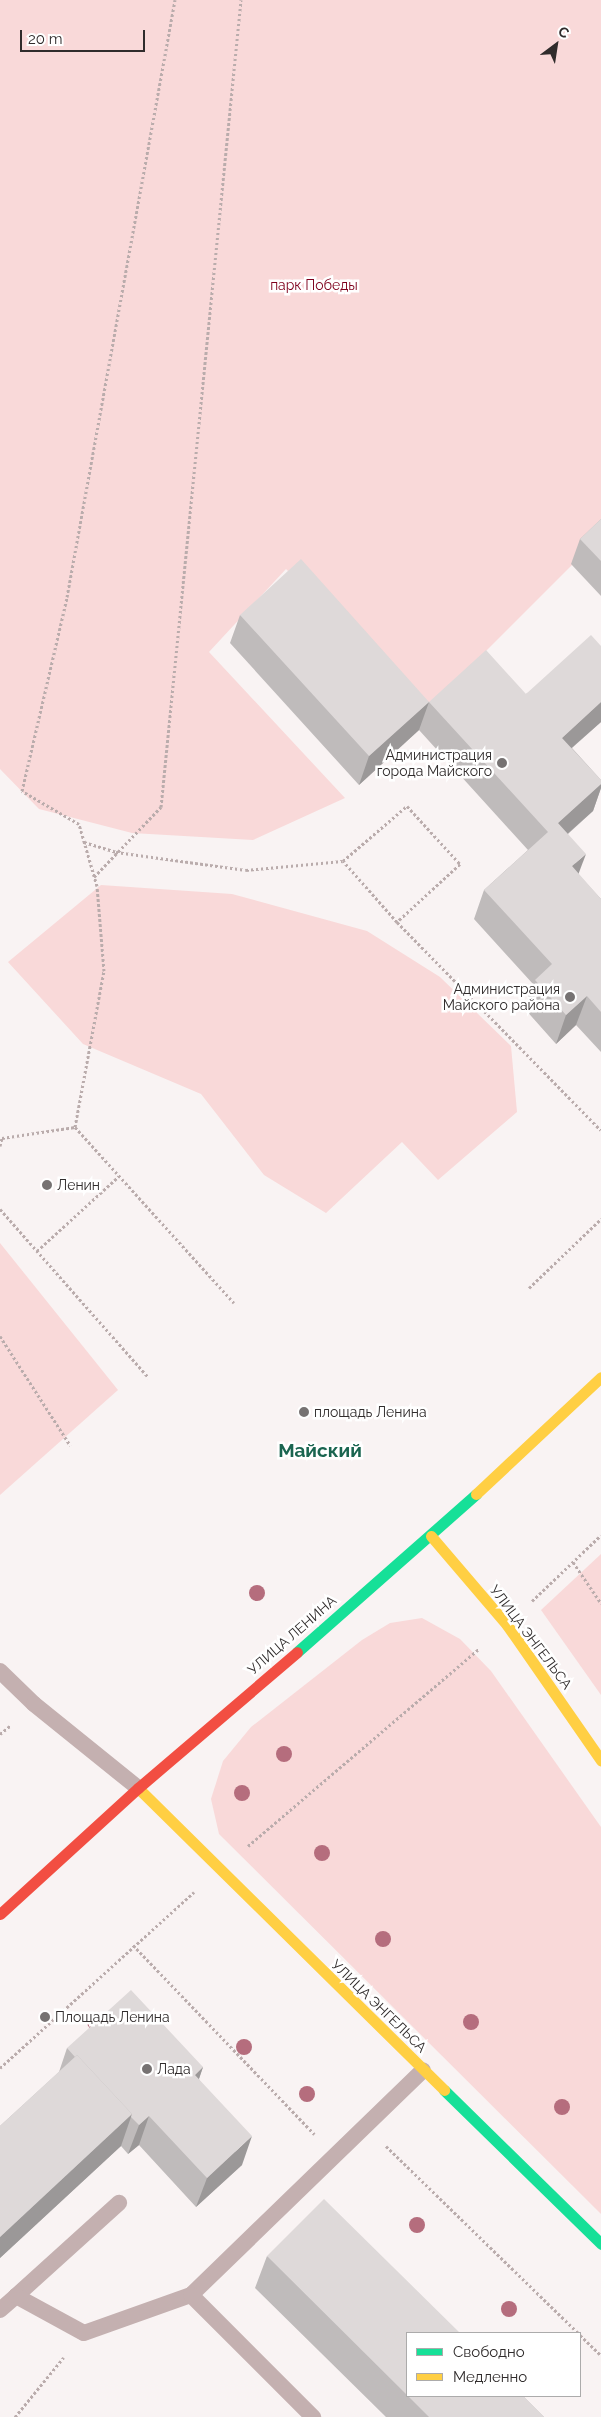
<!DOCTYPE html>
<html>
<head>
<meta charset="utf-8">
<style>
  body { margin:0 }
  #map { position:relative; width:601px; height:2417px; overflow:hidden; background:#f9f3f3; font-family:Raleway,sans-serif }
  div>[style] { position:absolute }
  .green>* { inset:0; background:#f9d9d9 }
  .path>* { height:3px; margin-top:-1.5px; transform-origin:0; background:repeating-linear-gradient(90deg,#baacac 0 2.5px,transparent 0 5px) }
  .lane>* { height:16px; margin:-8px; padding:0 8px; transform-origin:8px; border-radius:8px; background:#c4b0b0 }
  .fast>* { height:11px; margin:-5.5px; padding:0 5.5px; transform-origin:5.5px; border-radius:5.5px; background:#16e098 }
  .slow>* { height:11px; margin:-5.5px; padding:0 5.5px; transform-origin:5.5px; border-radius:5.5px; background:#ffcf43 }
  .jam>* { height:11px; margin:-5.5px; padding:0 5.5px; transform-origin:5.5px; border-radius:5.5px; background:#f24e42 }
  .trees>* { width:16px; height:16px; margin:-8px; border-radius:50%; background:#b56d7d }
  .wall>* { inset:0; background:#bfbbbb }
  .shaded-wall>* { inset:0; background:#9b9898 }
  .building>* { inset:0; background:#ded9d9 }
  .dots>* { width:14px; height:14px; translate:-50% -50%; box-sizing:border-box; border:2px solid #fff; border-radius:50% }
  span { translate:-50% -50%; white-space:nowrap; text-align:center; line-height:1.15; -webkit-text-stroke:5px #fff; paint-order:stroke }
  .park-label { font-size:14px; color:#7e001c }
  .poi-label { font-size:14px; color:#302c2c }
  .right { translate:-100% -50%; text-align:right }
  .left { translate:0 -50%; text-align:left }
  .street-label { font-size:14px; color:#302c2c }
  .district-label { font-size:19px; color:#1a6550; font-weight:700 }
  .legend { position:absolute; left:406px; top:2332px; width:175px; height:65px; box-sizing:border-box; background:#fff; border:1px solid #acabab; margin:0; padding:6px 9px; list-style:none; font-size:15px; color:#302c2c }
  .legend li { display:flex; align-items:center; gap:10px; height:25px }
  .legend b { width:25px; border:1px solid #acabab }
  .north { position:absolute; left:531px; top:20px; width:50px; height:50px; -webkit-text-stroke:4px #fff; paint-order:stroke; rotate:31deg; font-size:14px; font-weight:700; line-height:20px; text-align:center; color:#302c2c }
  .north::after { content:''; display:block; margin:auto; width:18px; height:22px; background:#302c2c; clip-path:polygon(50% 0,100% 100%,50% 72%,0 100%) }
  .scale { position:absolute; left:20px; top:30px; width:125px; height:22px; box-sizing:border-box; border:2px solid #302c2c; border-top:0; padding-left:6px; font-size:15px; line-height:18px; white-space:nowrap; color:#302c2c; -webkit-text-stroke:4px #fff; paint-order:stroke }
</style>
</head>
<body>
<div id="map">
  <div class="green">
    <div style="clip-path:polygon(0 0,601px 0,601px 536px,427px 710px,286px 569px,209px 652px,345px 798px,253px 840px,132px 833px,39px 809px,0 769px)"></div>
    <div style="clip-path:polygon(101px 885px,232px 894px,367px 931px,440px 977px,511px 1046px,517px 1112px,438px 1180px,402px 1142px,326px 1213px,264px 1175px,201px 1094px,83px 1044px,8px 962px)"></div>
    <div style="clip-path:polygon(0 1243px,118px 1390px,0 1495px)"></div>
    <div style="clip-path:polygon(601px 1554px,601px 1695px,541px 1610px)"></div>
    <div style="clip-path:polygon(422px 1618px,460px 1639px,491px 1671px,601px 1827px,601px 2214px,219px 1834px,211px 1799px,223px 1761px,251px 1727px,362px 1640px,390px 1623px)"></div>
  </div>
  <div class="path">
    <div style="left:407px;top:806px;width:79px;rotate:47.6deg"></div>
    <div style="left:460px;top:864px;width:86px;rotate:137.4deg"></div>
    <div style="left:397px;top:922px;width:81px;rotate:-131.5deg"></div>
    <div style="left:343px;top:861px;width:84px;rotate:-40.7deg"></div>
    <div style="left:84px;top:842px;width:34px;rotate:17deg"></div>
    <div style="left:116px;top:852px;width:131px;rotate:7.9deg"></div>
    <div style="left:246px;top:870px;width:97px;rotate:-5.3deg"></div>
    <div style="left:94px;top:877px;width:97px;rotate:-46.3deg"></div>
    <div style="left:161px;top:807px;width:811px;rotate:-84.34deg"></div>
    <div style="left:397px;top:922px;width:291px;rotate:45.6deg"></div>
    <div style="left:75px;top:1127px;width:159px;rotate:-79.5deg"></div>
    <div style="left:104px;top:971px;width:85px;rotate:-94.7deg"></div>
    <div style="left:97px;top:886px;width:65px;rotate:-106.2deg"></div>
    <div style="left:79px;top:824px;width:66px;rotate:-149.9deg"></div>
    <div style="left:22px;top:791px;width:199px;rotate:-76.9deg"></div>
    <div style="left:67px;top:597px;width:607px;rotate:-79.75deg"></div>
    <div style="left:0;top:1146px;width:8px;rotate:-76deg"></div>
    <div style="left:2px;top:1138px;width:74px;rotate:-8.6deg"></div>
    <div style="left:75px;top:1127px;width:237px;rotate:47.9deg"></div>
    <div style="left:0;top:1209px;width:225px;rotate:48.6deg"></div>
    <div style="left:37px;top:1251px;width:111px;rotate:-42.4deg"></div>
    <div style="left:529px;top:1288px;width:100px;rotate:-43.8deg"></div>
    <div style="left:0;top:1336px;width:130px;rotate:57.3deg"></div>
    <div style="left:573px;top:1562px;width:50px;rotate:55.7deg"></div>
    <div style="left:532px;top:1601px;width:95px;rotate:-43.7deg"></div>
    <div style="left:0;top:1734px;width:14px;rotate:-39deg"></div>
    <div style="left:248px;top:1846px;width:304px;rotate:-40.5deg"></div>
    <div style="left:133px;top:1945px;width:262px;rotate:46.2deg"></div>
    <div style="left:0;top:2068px;width:262px;rotate:-42.2deg"></div>
    <div style="left:386px;top:2146px;width:268px;rotate:44.2deg"></div>
    <div style="left:580px;top:2335px;width:29px;rotate:44deg"></div>
    <div style="left:15px;top:2417px;width:77px;rotate:-50.8deg"></div>
  </div>
  <div class="lane">
    <div style="left:0;top:1671px;width:47px;rotate:44.1deg"></div>
    <div style="left:34px;top:1704px;width:134px;rotate:38.9deg"></div>
    <div style="left:191px;top:2295px;width:323px;rotate:-44.1deg"></div>
    <div style="left:16px;top:2296px;width:139px;rotate:-42.1deg"></div>
    <div style="left:0;top:2310px;width:21px;rotate:-41deg"></div>
    <div style="left:16px;top:2296px;width:77px;rotate:28.6deg"></div>
    <div style="left:84px;top:2333px;width:114px;rotate:-19.6deg"></div>
    <div style="left:191px;top:2295px;width:173px;rotate:45deg"></div>
  </div>
  <div class="fast">
    <div style="left:297px;top:1652px;width:239px;rotate:-41.4deg"></div>
    <div style="left:444px;top:2090px;width:220px;rotate:44.4deg"></div>
  </div>
  <div class="slow">
    <div style="left:476px;top:1494px;width:171px;rotate:-43.1deg"></div>
    <div style="left:431px;top:1536px;width:117px;rotate:49.5deg"></div>
    <div style="left:507px;top:1625px;width:165px;rotate:55.2deg"></div>
    <div style="left:138px;top:1788px;width:430px;rotate:44.6deg"></div>
  </div>
  <div class="jam">
    <div style="left:0;top:1914px;width:187px;rotate:-42.4deg"></div>
    <div style="left:138px;top:1788px;width:209px;rotate:-40.5deg"></div>
  </div>
  <div class="trees">
    <div style="left:257px;top:1593px"></div>
    <div style="left:284px;top:1754px"></div>
    <div style="left:242px;top:1793px"></div>
    <div style="left:322px;top:1853px"></div>
    <div style="left:383px;top:1939px"></div>
    <div style="left:95px;top:2022px"></div>
    <div style="left:471px;top:2022px"></div>
    <div style="left:244px;top:2047px"></div>
    <div style="left:307px;top:2094px"></div>
    <div style="left:562px;top:2107px"></div>
    <div style="left:417px;top:2225px"></div>
    <div style="left:509px;top:2309px"></div>
  </div>
  <div class="wall">
    <div style="clip-path:polygon(601px 519px,601px 596px,571px 564px,580px 539px)"></div>
    <div style="clip-path:polygon(240px 615px,429px 702px,526px 694px,601px 646px,601px 722px,572px 748px,601px 780px,601px 788px,593px 811px,568px 834px,578px 874px,601px 899px,601px 1052px,576px 1025px,556px 1044px,524px 1008px,533px 984px,474px 919px,484px 890px,528px 850px,419px 730px,359px 785px,230px 643px)"></div>
    <div style="clip-path:polygon(67px 2048px,203px 2067px,199px 2079px,242px 2165px,196px 2207px,139px 2145px,128px 2154px,121px 2146px,0 2258px,0 2126px,59px 2072px)"></div>
    <div style="clip-path:polygon(267px 2256px,407px 2333px,407px 2396px,523px 2396px,544px 2417px,386px 2417px,255px 2288px)"></div>
  </div>
  <div class="shaded-wall">
    <div style="clip-path:polygon(429px 702px,419px 730px,359px 785px,369px 756px)"></div>
    <div style="clip-path:polygon(601px 702px,601px 722px,551px 766px,562px 738px)"></div>
    <div style="clip-path:polygon(601px 784px,601px 788px,593px 811px,547px 852px,558px 823px)"></div>
    <div style="clip-path:polygon(586px 854px,575px 883px,572px 866px)"></div>
    <div style="clip-path:polygon(587px 996px,576px 1025px,556px 1044px,566px 1015px)"></div>
    <div style="clip-path:polygon(203px 2067px,193px 2096px,195px 2075px)"></div>
    <div style="clip-path:polygon(132px 2114px,121px 2146px,0 2258px,0 2237px)"></div>
    <div style="clip-path:polygon(149px 2116px,139px 2145px,128px 2154px,139px 2125px)"></div>
    <div style="clip-path:polygon(252px 2136px,242px 2165px,196px 2207px,207px 2178px)"></div>
  </div>
  <div class="building">
    <div style="clip-path:polygon(601px 519px,601px 561px,580px 539px)"></div>
    <div style="clip-path:polygon(301px 559px,429px 702px,486px 650px,526px 694px,591px 635px,601px 646px,601px 702px,562px 738px,601px 780px,601px 784px,558px 823px,586px 854px,572px 866px,601px 899px,601px 1012px,587px 996px,566px 1015px,535px 980px,552px 964px,484px 890px,548px 832px,429px 702px,369px 756px,240px 615px)"></div>
    <div style="clip-path:polygon(131px 1990px,203px 2067px,195px 2075px,252px 2136px,207px 2178px,149px 2116px,139px 2125px,131px 2117px,132px 2114px,77px 2055px,75px 2057px,67px 2048px)"></div>
    <div style="clip-path:polygon(77px 2055px,132px 2114px,0 2237px,0 2126px)"></div>
    <div style="clip-path:polygon(324px 2199px,460px 2333px,407px 2333px,407px 2395px,267px 2256px)"></div>
    <div style="clip-path:polygon(408px 2396px,523px 2396px,544px 2417px,429px 2417px)"></div>
  </div>
  <div class="dots">
    <div style="left:502px;top:763px;background:#767272"></div>
    <div style="left:570px;top:997px;background:#767272"></div>
    <div style="left:47px;top:1185px;background:#767272"></div>
    <div style="left:304px;top:1412px;background:#767272"></div>
    <div style="left:45px;top:2017px;background:#767272"></div>
    <div style="left:147px;top:2069px;background:#767272"></div>
  </div>
  <div class="park-label">
    <span style="left:314px;top:285px">парк Победы</span>
  </div>
  <div class="poi-label">
    <span class="right" style="left:492px;top:763px">Администрация<br>города Майского</span>
    <span class="right" style="left:560px;top:997px">Администрация<br>Майского района</span>
    <span class="left" style="left:57px;top:1185px">Ленин</span>
    <span class="left" style="left:314px;top:1412px">площадь Ленина</span>
    <span class="left" style="left:55px;top:2017px">Площадь Ленина</span>
    <span class="left" style="left:157px;top:2069px">Лада</span>
  </div>
  <div class="street-label">
    <span style="left:292px;top:1635px;rotate:-41deg">УЛИЦА ЛЕНИНА</span>
    <span style="left:531px;top:1637px;rotate:53deg">УЛИЦА ЭНГЕЛЬСА</span>
    <span style="left:379px;top:2006px;rotate:44deg">УЛИЦА ЭНГЕЛЬСА</span>
  </div>
  <div class="district-label">
    <span style="left:320px;top:1451px">Майский</span>
  </div>
  <ul class="legend">
  <li><b style="height:6px;background:#16e098"></b>Свободно</li>
  <li><b style="height:6px;background:#ffcf43"></b>Медленно</li>
  </ul>
  <div class="north">С</div>
  <div class="scale">20 m</div>
</div>
</body>
</html>
